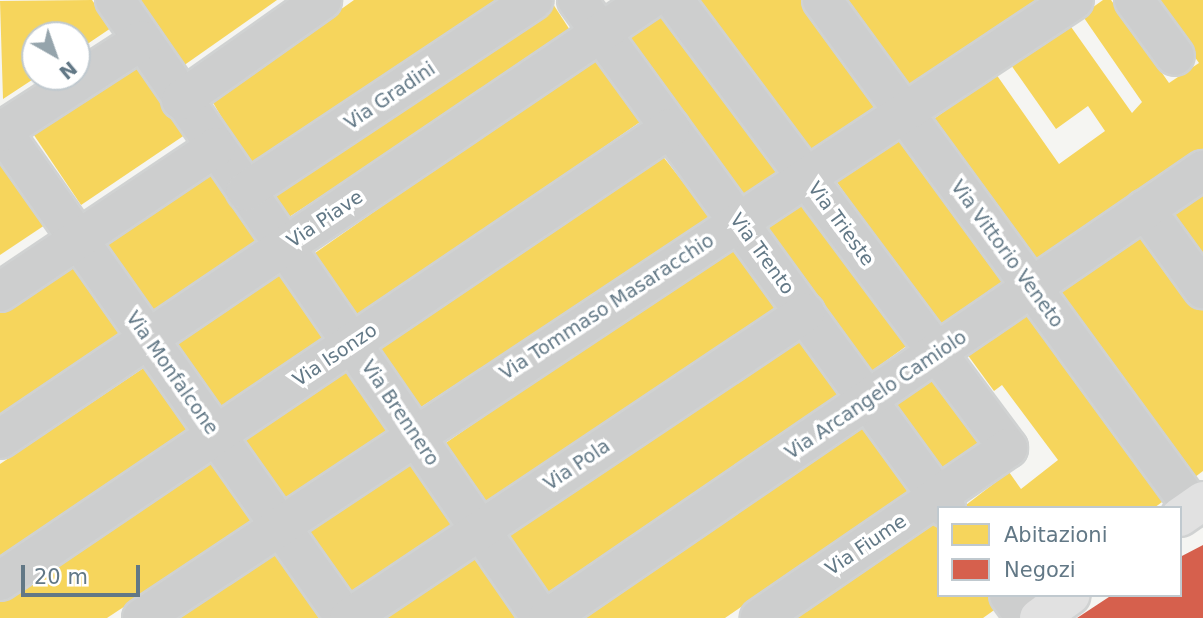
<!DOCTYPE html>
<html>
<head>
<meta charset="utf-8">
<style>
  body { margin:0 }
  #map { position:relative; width:1203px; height:618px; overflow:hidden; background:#f5f5f2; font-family:"DejaVu Sans",sans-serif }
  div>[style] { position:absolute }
  .homes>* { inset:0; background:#f6d55c; transform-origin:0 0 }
  .shops>* { inset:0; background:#d6604d }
  .roads { filter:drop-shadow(2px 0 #d0d2d2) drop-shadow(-2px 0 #d0d2d2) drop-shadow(0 2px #d0d2d2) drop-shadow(0 -2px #d0d2d2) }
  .street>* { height:38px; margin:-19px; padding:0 19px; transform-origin:19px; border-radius:19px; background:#cdcece }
  .secondary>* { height:38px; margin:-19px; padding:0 19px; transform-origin:19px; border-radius:19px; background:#e1e1e1 }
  span { translate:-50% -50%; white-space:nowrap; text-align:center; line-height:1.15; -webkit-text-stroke:7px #fff; paint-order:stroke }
  .street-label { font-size:19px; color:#627886 }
  .legend { position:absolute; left:937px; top:506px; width:245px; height:91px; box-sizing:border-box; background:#fff; border:2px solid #c0c9cf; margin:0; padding:9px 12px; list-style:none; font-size:21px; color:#627886 }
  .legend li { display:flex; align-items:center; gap:14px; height:35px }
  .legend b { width:35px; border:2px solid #c0c9cf }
  .north { position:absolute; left:21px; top:21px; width:70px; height:70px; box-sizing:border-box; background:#fff; border:2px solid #c0c9cf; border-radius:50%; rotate:140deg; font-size:19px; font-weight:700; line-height:28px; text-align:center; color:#627886 }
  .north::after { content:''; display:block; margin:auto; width:24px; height:32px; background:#95a4ac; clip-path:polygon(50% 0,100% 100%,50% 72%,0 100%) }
  .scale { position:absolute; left:21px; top:565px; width:119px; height:32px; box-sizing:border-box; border:4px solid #627886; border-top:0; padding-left:9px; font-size:21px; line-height:24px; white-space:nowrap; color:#627886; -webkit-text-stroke:5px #fff; paint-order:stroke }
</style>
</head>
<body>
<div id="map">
  <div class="homes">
    <div style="clip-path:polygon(92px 0,111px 28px,77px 51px,77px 35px,35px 35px,35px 78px,3px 99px,0 1px)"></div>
    <div style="clip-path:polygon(135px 0,277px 0,183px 66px)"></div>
    <div style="clip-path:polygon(354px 0,507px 0,251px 167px,212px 101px)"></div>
    <div style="clip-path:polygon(696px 0,810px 0,878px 105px,811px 152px)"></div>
    <div style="clip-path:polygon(843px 0,1045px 0,910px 90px)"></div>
    <div style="clip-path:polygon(1103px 0,1111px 0,1169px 83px,1199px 63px,1155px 0,1203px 0,1203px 153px,1037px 271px,931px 121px,996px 74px,1059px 164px,1105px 131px,1088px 106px,1056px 129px,1011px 65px,1069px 24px,1132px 113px,1142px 102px,1082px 15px)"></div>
    <div style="left:553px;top:4px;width:35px;height:342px;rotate:57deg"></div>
    <div style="left:662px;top:14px;width:201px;height:44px;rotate:53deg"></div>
    <div style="left:595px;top:57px;width:79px;height:347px;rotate:55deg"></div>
    <div style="left:138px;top:64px;width:85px;height:126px;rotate:56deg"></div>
    <div style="left:901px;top:136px;width:185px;height:79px;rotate:55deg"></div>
    <div style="clip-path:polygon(661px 154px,712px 219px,418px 409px,376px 352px)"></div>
    <div style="clip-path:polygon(0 161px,48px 223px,0 255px)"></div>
    <div style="left:210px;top:172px;width:84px;height:128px;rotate:56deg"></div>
    <div style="clip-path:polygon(1203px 190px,1203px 275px,1162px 217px)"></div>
    <div style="left:800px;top:196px;width:184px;height:48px;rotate:54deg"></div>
    <div style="clip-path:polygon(1147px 227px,1203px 305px,1203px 471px,1195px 477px,1055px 289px)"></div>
    <div style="left:733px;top:242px;width:78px;height:355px;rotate:55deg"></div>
    <div style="clip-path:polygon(75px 259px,123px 332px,0 415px,0 310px)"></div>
    <div style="left:279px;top:272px;width:81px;height:125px;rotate:56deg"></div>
    <div style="clip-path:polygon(1025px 311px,1166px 499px,1154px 508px,962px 508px,1009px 472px,1021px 489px,1058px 460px,1002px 385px,994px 391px,967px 354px)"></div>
    <div style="left:803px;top:335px;width:75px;height:356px;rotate:56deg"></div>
    <div style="left:344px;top:364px;width:83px;height:129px;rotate:56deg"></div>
    <div style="clip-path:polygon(148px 365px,192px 431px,0 560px,0 464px)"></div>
    <div style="left:933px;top:372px;width:90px;height:52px;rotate:53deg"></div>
    <div style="clip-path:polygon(866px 419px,914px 488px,725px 618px,575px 618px)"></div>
    <div style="left:410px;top:460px;width:78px;height:125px;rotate:56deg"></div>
    <div style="clip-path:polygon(213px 462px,252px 522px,107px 618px,0 618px,0 602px)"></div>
    <div style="clip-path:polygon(933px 522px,939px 530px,939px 595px,988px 595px,997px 608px,983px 618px,789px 618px)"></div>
    <div style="clip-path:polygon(275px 551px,319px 618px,177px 618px)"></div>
    <div style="clip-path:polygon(477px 555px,519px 618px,385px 618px)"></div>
  </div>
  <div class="shops">
    <div style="clip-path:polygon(1203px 545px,1203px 618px,1077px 618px,1112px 595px,1180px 595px,1180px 557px)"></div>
  </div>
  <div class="roads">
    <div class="street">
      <div style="left:115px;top:0;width:751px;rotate:55.42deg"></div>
      <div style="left:577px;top:0;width:628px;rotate:54.01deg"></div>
      <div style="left:674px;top:0;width:559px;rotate:53.29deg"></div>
      <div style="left:1008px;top:448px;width:301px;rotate:145.6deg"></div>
      <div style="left:822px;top:0;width:629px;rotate:53.86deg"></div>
      <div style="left:1134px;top:0;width:69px;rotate:53.8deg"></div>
      <div style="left:181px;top:100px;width:173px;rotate:-35.3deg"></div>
      <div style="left:0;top:128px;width:599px;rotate:54.85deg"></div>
      <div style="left:0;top:132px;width:169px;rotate:-32.9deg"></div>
      <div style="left:246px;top:191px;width:345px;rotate:-33.6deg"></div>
      <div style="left:1145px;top:209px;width:99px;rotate:54.1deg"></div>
      <div style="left:0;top:292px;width:260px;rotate:-33.9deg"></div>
      <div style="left:0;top:439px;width:784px;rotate:-34.08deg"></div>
      <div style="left:0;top:581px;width:809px;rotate:-34.06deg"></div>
      <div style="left:1009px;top:595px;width:29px;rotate:54deg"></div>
      <div style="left:142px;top:618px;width:1118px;rotate:-33.55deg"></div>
      <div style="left:349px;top:618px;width:549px;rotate:-33.78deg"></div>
      <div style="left:548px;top:618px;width:794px;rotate:-34.37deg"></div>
    </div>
    <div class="secondary">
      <div style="left:1180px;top:517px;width:28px;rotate:-35deg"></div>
      <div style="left:1039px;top:618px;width:39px;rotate:-36deg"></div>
    </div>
  </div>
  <div class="street-label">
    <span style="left:390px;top:96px;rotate:-34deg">Via Gradini</span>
    <span style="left:325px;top:219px;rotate:-34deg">Via Piave</span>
    <span style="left:841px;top:224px;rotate:54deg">Via Trieste</span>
    <span style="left:762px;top:254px;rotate:54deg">Via Trento</span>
    <span style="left:1007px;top:254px;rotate:54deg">Via Vittorio Veneto</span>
    <span style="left:607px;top:307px;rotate:-33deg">Via Tommaso Masaracchio</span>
    <span style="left:335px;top:355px;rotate:-34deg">Via Isonzo</span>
    <span style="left:172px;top:373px;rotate:55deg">Via Monfalcone</span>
    <span style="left:876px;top:395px;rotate:-34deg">Via Arcangelo Camiolo</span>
    <span style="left:400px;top:413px;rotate:56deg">Via Brennero</span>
    <span style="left:577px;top:465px;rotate:-34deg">Via Pola</span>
    <span style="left:866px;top:545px;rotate:-34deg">Via Fiume</span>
  </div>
  <ul class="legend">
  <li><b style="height:19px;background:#f6d55c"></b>Abitazioni</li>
  <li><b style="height:19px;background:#d6604d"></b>Negozi</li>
  </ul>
  <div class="north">N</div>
  <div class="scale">20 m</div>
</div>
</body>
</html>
